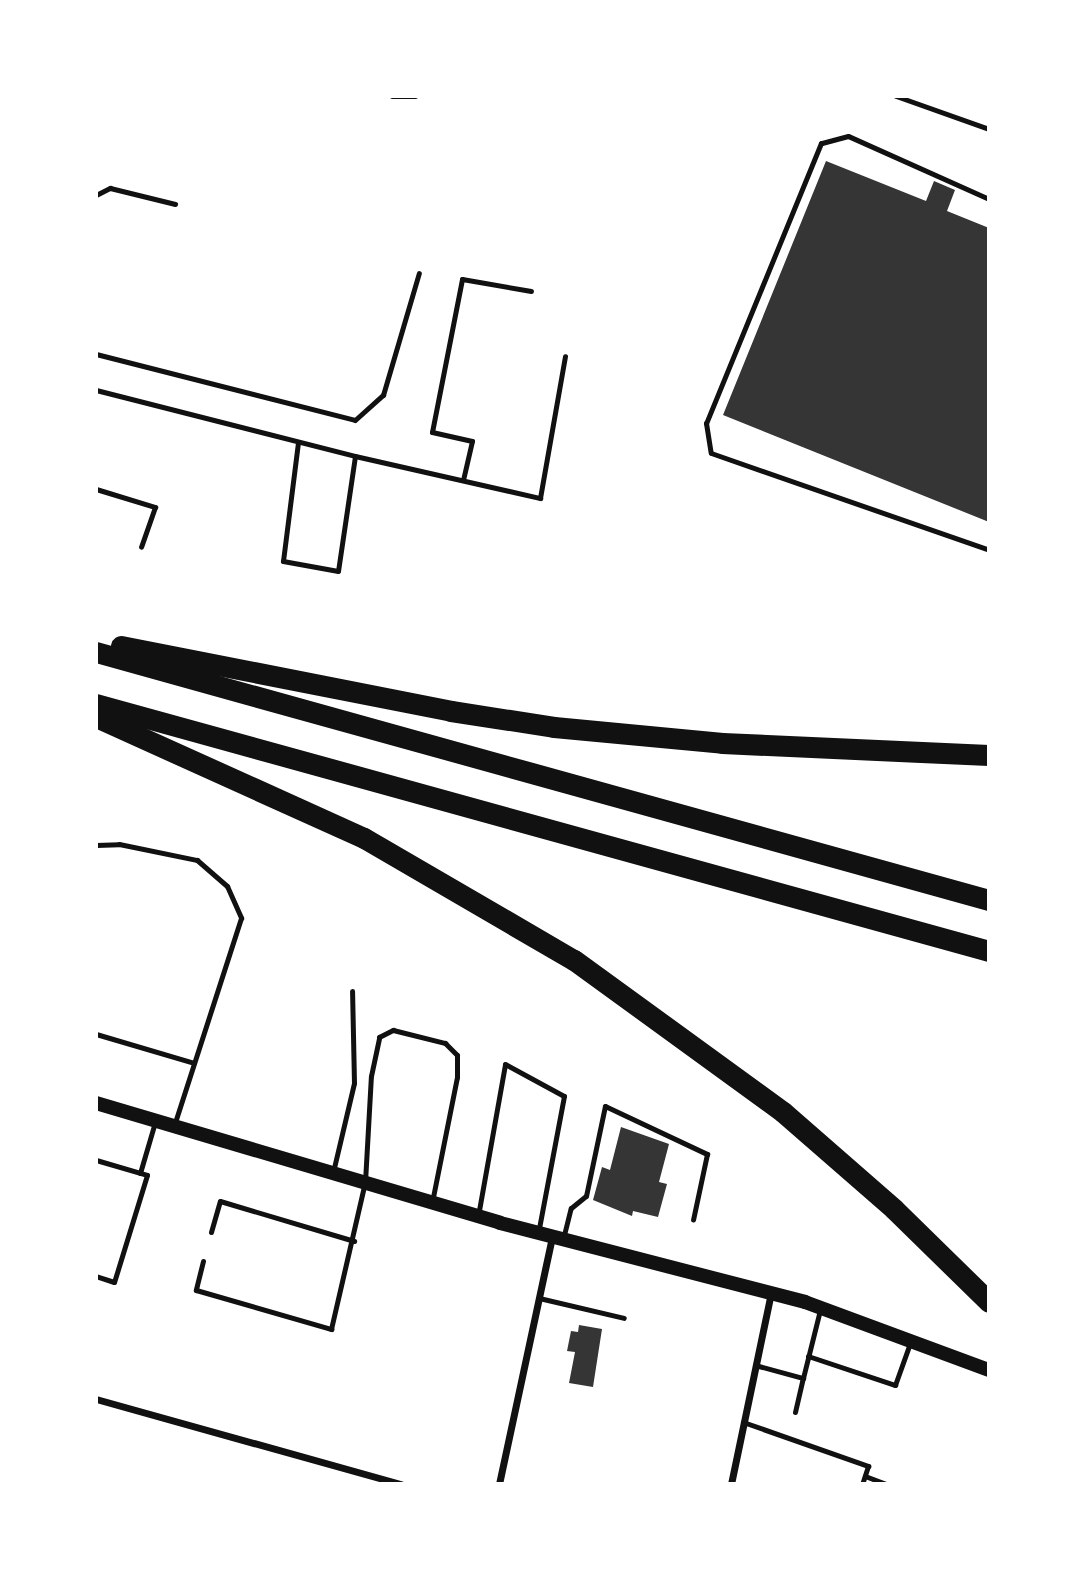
<!DOCTYPE html>
<html>
<head>
<meta charset="utf-8">
<style>
  body { margin:0 }
  #map { position:relative; width:1085px; height:1580px; overflow:hidden; background:#fff; font-family:Jost,sans-serif }
  div>[style] { position:absolute }
  .building>* { inset:0; background:#353535 }
  .service>* { height:5px; margin:-2.5px; padding:0 2.5px; transform-origin:2.5px; border-radius:2.5px; background:#111 }
  .minor>* { height:7px; margin:-3.5px; padding:0 3.5px; transform-origin:3.5px; border-radius:3.5px; background:#111 }
  .secondary>* { height:14px; margin:-7px; padding:0 7px; transform-origin:7px; border-radius:7px; background:#111 }
  .motorway>* { height:21px; margin:-10.5px; padding:0 10.5px; transform-origin:10.5px; border-radius:10.5px; background:#111 }
  span { translate:-50% -50%; white-space:nowrap; text-align:center; line-height:1.15; -webkit-text-stroke:6px #fff; paint-order:stroke }
  .frame { position:absolute; inset:0; border:98px solid #fff; pointer-events:none }
</style>
</head>
<body>
<div id="map">
  <div class="building">
    <div style="clip-path:polygon(826px 161px,926px 201px,934px 181px,955px 190px,947px 211px,989px 228px,989px 522px,723px 415px)"></div>
    <div style="clip-path:polygon(621px 1127px,669px 1144px,659px 1182px,667px 1184px,658px 1217px,633px 1211px,632px 1216px,593px 1200px,602px 1167px,610px 1170px)"></div>
    <div style="clip-path:polygon(579px 1325px,602px 1329px,593px 1387px,569px 1383px,575px 1352px,567px 1351px,571px 1331px,578px 1332px)"></div>
  </div>
  <div class="service">
    <div style="left:392px;top:96px;width:23px"></div>
    <div style="left:896px;top:96px;width:99px;rotate:19.5deg"></div>
    <div style="left:96px;top:195px;width:16px;rotate:-27deg"></div>
    <div style="left:110px;top:188px;width:67px;rotate:13.8deg"></div>
    <div style="left:989px;top:199px;width:154px;rotate:-155.9deg"></div>
    <div style="left:848px;top:136px;width:28px;rotate:165deg"></div>
    <div style="left:821px;top:143px;width:303px;rotate:112.3deg"></div>
    <div style="left:706px;top:423px;width:30px;rotate:81deg"></div>
    <div style="left:711px;top:453px;width:294px;rotate:19.2deg"></div>
    <div style="left:96px;top:354px;width:267px;rotate:14.3deg"></div>
    <div style="left:355px;top:420px;width:38px;rotate:-42deg"></div>
    <div style="left:383px;top:395px;width:127px;rotate:-73.6deg"></div>
    <div style="left:96px;top:390px;width:267px;rotate:14.3deg"></div>
    <div style="left:355px;top:456px;width:116px;rotate:98.4deg"></div>
    <div style="left:338px;top:571px;width:56px;rotate:-169.7deg"></div>
    <div style="left:283px;top:561px;width:119px;rotate:-82.8deg"></div>
    <div style="left:355px;top:456px;width:190px;rotate:12.8deg"></div>
    <div style="left:540px;top:498px;width:144px;rotate:-80deg"></div>
    <div style="left:463px;top:480px;width:40px;rotate:-77deg"></div>
    <div style="left:472px;top:441px;width:41px;rotate:-167.3deg"></div>
    <div style="left:432px;top:432px;width:156px;rotate:-78.9deg"></div>
    <div style="left:462px;top:279px;width:70px;rotate:9.9deg"></div>
    <div style="left:96px;top:489px;width:62px;rotate:17deg"></div>
    <div style="left:155px;top:507px;width:42px;rotate:109.3deg"></div>
    <div style="left:96px;top:845px;width:23px;rotate:-2deg"></div>
    <div style="left:119px;top:844px;width:80px;rotate:11.6deg"></div>
    <div style="left:197px;top:860px;width:40px;rotate:41deg"></div>
    <div style="left:227px;top:886px;width:35px;rotate:66deg"></div>
    <div style="left:241px;top:918px;width:218px;rotate:107.9deg"></div>
    <div style="left:96px;top:1034px;width:102px;rotate:16.5deg"></div>
    <div style="left:96px;top:1160px;width:53px;rotate:16.4deg"></div>
    <div style="left:147px;top:1175px;width:112px;rotate:107.1deg"></div>
    <div style="left:114px;top:1282px;width:19px;rotate:-162deg"></div>
    <div style="left:333px;top:1172px;width:91px;rotate:-76.7deg"></div>
    <div style="left:354px;top:1083px;width:92px;rotate:-91.2deg"></div>
    <div style="left:140px;top:1173px;width:53px;rotate:-73.6deg"></div>
    <div style="left:478px;top:1216px;width:154px;rotate:-79.9deg"></div>
    <div style="left:505px;top:1064px;width:67px;rotate:28.5deg"></div>
    <div style="left:564px;top:1096px;width:139px;rotate:100.7deg"></div>
    <div style="left:211px;top:1232px;width:32px;rotate:-74deg"></div>
    <div style="left:220px;top:1201px;width:140px;rotate:16.6deg"></div>
    <div style="left:563px;top:1239px;width:32px;rotate:-76deg"></div>
    <div style="left:571px;top:1208px;width:19px;rotate:-39deg"></div>
    <div style="left:586px;top:1196px;width:92px;rotate:-78.1deg"></div>
    <div style="left:605px;top:1106px;width:113px;rotate:25.2deg"></div>
    <div style="left:707px;top:1154px;width:67px;rotate:102deg"></div>
    <div style="left:203px;top:1261px;width:30px;rotate:104deg"></div>
    <div style="left:196px;top:1290px;width:141px;rotate:16.1deg"></div>
    <div style="left:331px;top:1329px;width:151px;rotate:-77deg"></div>
    <div style="left:365px;top:1182px;width:106px;rotate:-86.8deg"></div>
    <div style="left:371px;top:1076px;width:40px;rotate:-78deg"></div>
    <div style="left:379px;top:1037px;width:16px;rotate:-27deg"></div>
    <div style="left:393px;top:1030px;width:54px;rotate:14deg"></div>
    <div style="left:445px;top:1043px;width:17px;rotate:45deg"></div>
    <div style="left:457px;top:1055px;width:22px;rotate:90deg"></div>
    <div style="left:457px;top:1077px;width:127px;rotate:101.3deg"></div>
    <div style="left:539px;top:1298px;width:87px;rotate:13.2deg"></div>
    <div style="left:808px;top:1356px;width:92px;rotate:18.4deg"></div>
    <div style="left:895px;top:1385px;width:45px;rotate:-70.3deg"></div>
    <div style="left:755px;top:1365px;width:50px;rotate:15.2deg"></div>
    <div style="left:803px;top:1378px;width:70px;rotate:-76deg"></div>
    <div style="left:795px;top:1412px;width:35px;rotate:-77deg"></div>
    <div style="left:743px;top:1422px;width:133px;rotate:19.4deg"></div>
    <div style="left:868px;top:1466px;width:19px;rotate:108deg"></div>
    <div style="left:865px;top:1476px;width:22px;rotate:21deg"></div>
  </div>
  <div class="minor">
    <div style="left:96px;top:1399px;width:317px;rotate:15.6deg"></div>
    <div style="left:499px;top:1484px;width:254px;rotate:-77.9deg"></div>
    <div style="left:731px;top:1484px;width:195px;rotate:-78.2deg"></div>
  </div>
  <div class="secondary">
    <div style="left:96px;top:1103px;width:421px;rotate:16.5deg"></div>
    <div style="left:500px;top:1223px;width:315px;rotate:14.5deg"></div>
    <div style="left:805px;top:1302px;width:196px;rotate:20.3deg"></div>
  </div>
  <div class="motorway">
    <div style="left:121px;top:646px;width:336px;rotate:11.1deg"></div>
    <div style="left:451px;top:711px;width:104px;rotate:8.8deg"></div>
    <div style="left:554px;top:727px;width:169px;rotate:5.4deg"></div>
    <div style="left:722px;top:743px;width:267px;rotate:2.6deg"></div>
    <div style="left:96px;top:652px;width:927px;rotate:15.52deg"></div>
    <div style="left:96px;top:704px;width:927px;rotate:15.46deg"></div>
    <div style="left:96px;top:717px;width:294px;rotate:24.3deg"></div>
    <div style="left:364px;top:838px;width:243px;rotate:30.2deg"></div>
    <div style="left:574px;top:960px;width:258px;rotate:36deg"></div>
    <div style="left:783px;top:1112px;width:147px;rotate:41.1deg"></div>
    <div style="left:894px;top:1209px;width:133px;rotate:44.4deg"></div>
  </div>
  <div class="frame"></div>
</div>
</body>
</html>
